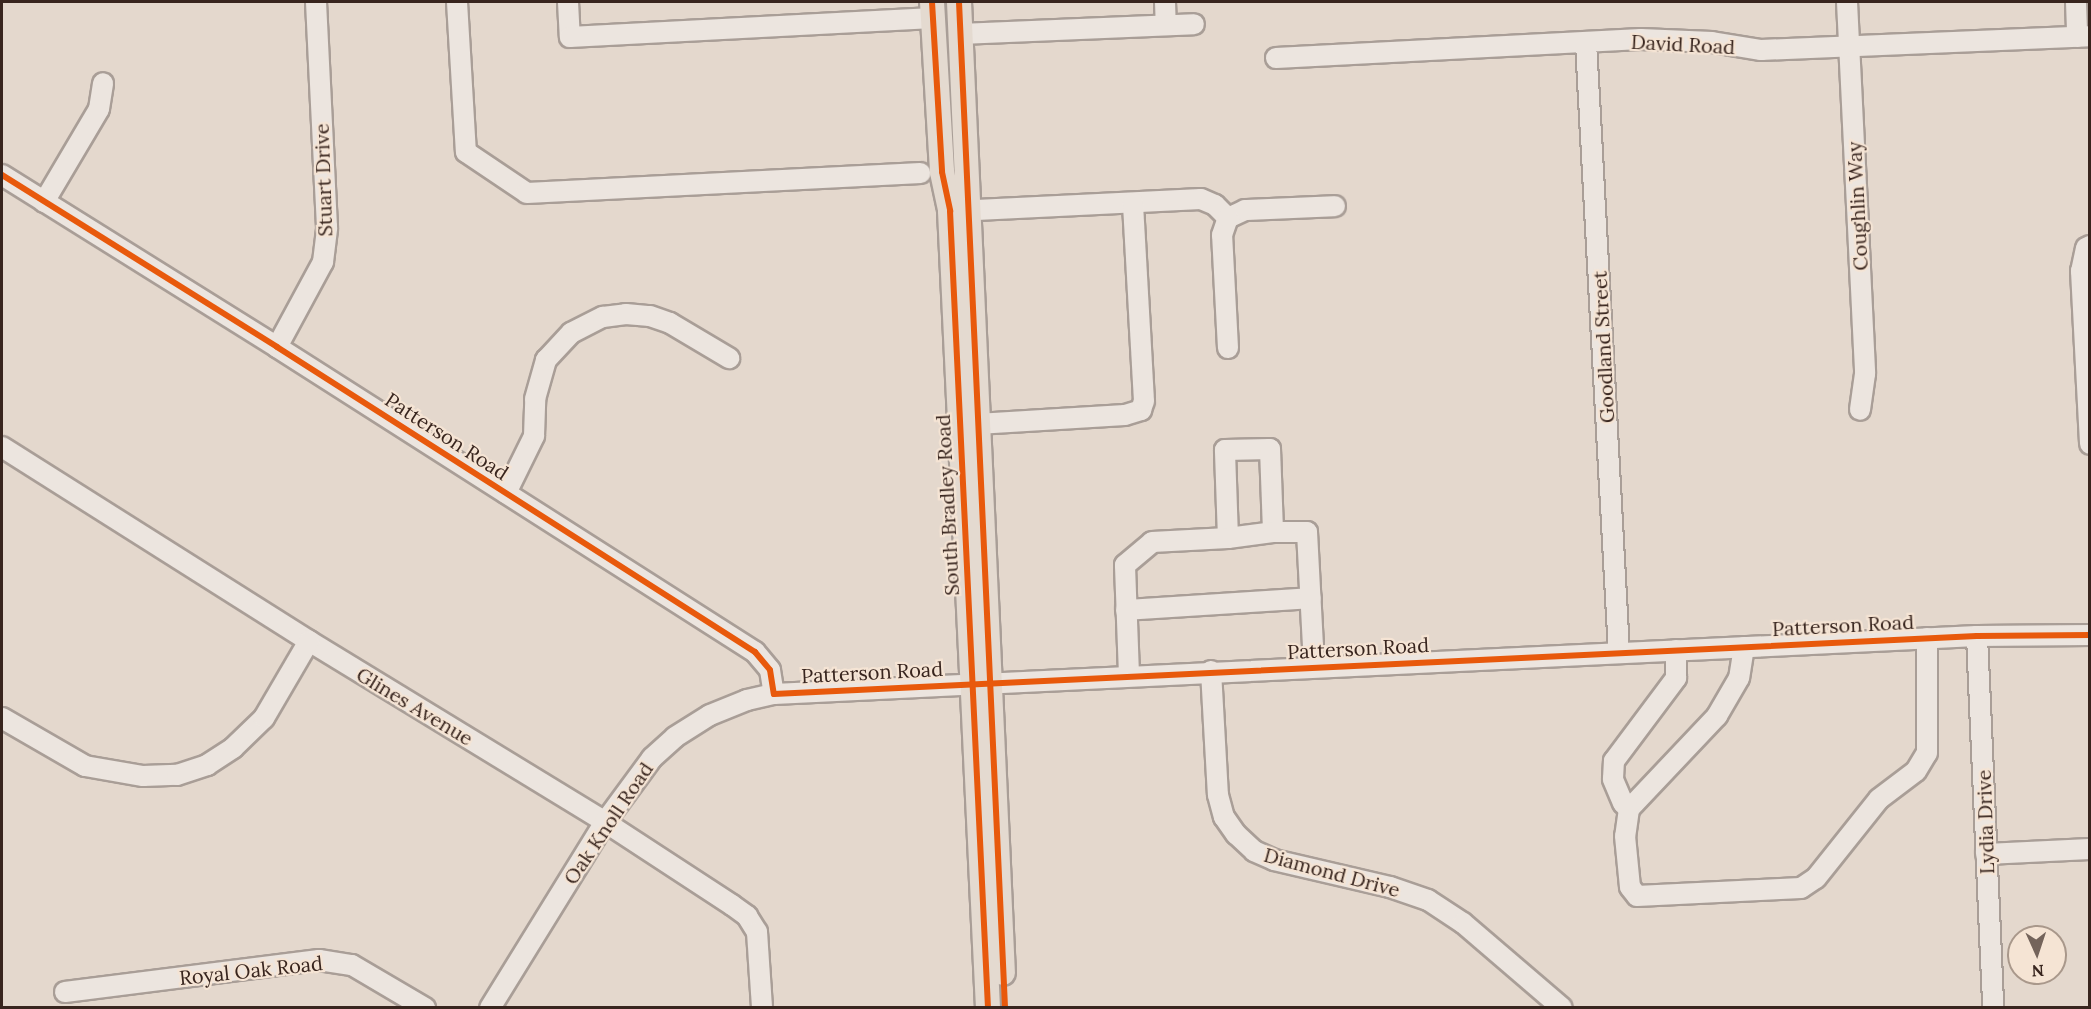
<!DOCTYPE html>
<html>
<head>
<meta charset="utf-8">
<style>
  body { margin:0 }
  #map { position:relative; width:2091px; height:1009px; overflow:hidden; background:#e4d8cd; font-family:Lora,serif }
  div>[style] { position:absolute }
  .roads { filter:drop-shadow(2px 0 #a99e97) drop-shadow(-2px 0 #a99e97) drop-shadow(0 2px #a99e97) drop-shadow(0 -2px #a99e97) }
  .minor>* { height:20px; margin:-10px; padding:0 10px; transform-origin:10px; border-radius:10px; background:#ece5df }
  .major>* { height:24px; margin:-12px; padding:0 12px; transform-origin:12px; border-radius:12px; background:#e4dad0 }
  .cycleway>* { height:6px; margin:-3px; padding:0 3px; transform-origin:3px; border-radius:3px; background:#e8590c }
  span { translate:-50% -50%; white-space:nowrap; text-align:center; line-height:1.15; -webkit-text-stroke:4.5px #f5e4d4; paint-order:stroke }
  .street-label { font-size:20px; color:#38251e }
  .frame { position:absolute; inset:0; border:3px solid #38251e; pointer-events:none }
  .north { position:absolute; left:2007px; top:925px; width:60px; height:60px; box-sizing:border-box; background:#f5e4d4; border:2px solid #a9988b; border-radius:50%; rotate:177deg; font-size:16px; font-weight:700; line-height:24px; text-align:center; color:#38251e }
  .north::after { content:''; display:block; margin:auto; width:21px; height:27px; background:#74645b; clip-path:polygon(50% 0,100% 100%,50% 72%,0 100%) }
</style>
</head>
<body>
<div id="map">
  <div class="roads">
    <div class="minor">
      <div style="left:457px;top:2px;width:150px;rotate:86.6deg"></div>
      <div style="left:466px;top:152px;width:73px;rotate:33.9deg"></div>
      <div style="left:527px;top:193px;width:394px;rotate:-2.9deg"></div>
      <div style="left:568px;top:2px;width:35px;rotate:87deg"></div>
      <div style="left:570px;top:37px;width:363px;rotate:-3deg"></div>
      <div style="left:1165px;top:2px;width:23px;rotate:88deg"></div>
      <div style="left:1847px;top:2px;width:372px;rotate:87.2deg"></div>
      <div style="left:1865px;top:374px;width:36px;rotate:98deg"></div>
      <div style="left:2076px;top:2px;width:35px;rotate:88deg"></div>
      <div style="left:960px;top:34px;width:234px;rotate:-2.4deg"></div>
      <div style="left:1586px;top:43px;width:610px;rotate:86.9deg"></div>
      <div style="left:1276px;top:58px;width:365px;rotate:-3deg"></div>
      <div style="left:1641px;top:39px;width:71px;rotate:2.4deg"></div>
      <div style="left:1712px;top:42px;width:50px;rotate:9.3deg"></div>
      <div style="left:1761px;top:50px;width:329px;rotate:-2.4deg"></div>
      <div style="left:2px;top:175px;width:324px;rotate:32deg"></div>
      <div style="left:277px;top:347px;width:567px;rotate:32.54deg"></div>
      <div style="left:755px;top:652px;width:23px;rotate:50deg"></div>
      <div style="left:770px;top:670px;width:24px;rotate:81deg"></div>
      <div style="left:774px;top:694px;width:1204px;rotate:-2.76deg"></div>
      <div style="left:1977px;top:636px;width:113px;rotate:-0.5deg"></div>
      <div style="left:44px;top:202px;width:108px;rotate:-59.4deg"></div>
      <div style="left:99px;top:109px;width:26px;rotate:-81deg"></div>
      <div style="left:956px;top:211px;width:245px;rotate:-2.8deg"></div>
      <div style="left:1201px;top:199px;width:15px;rotate:23deg"></div>
      <div style="left:1215px;top:205px;width:18px;rotate:45deg"></div>
      <div style="left:2090px;top:246px;width:4px;rotate:153deg"></div>
      <div style="left:2086px;top:248px;width:24px;rotate:102deg"></div>
      <div style="left:2081px;top:271px;width:173px;rotate:87deg"></div>
      <div style="left:277px;top:347px;width:97px;rotate:-61.6deg"></div>
      <div style="left:323px;top:262px;width:35px;rotate:-83deg"></div>
      <div style="left:327px;top:227px;width:225px;rotate:-92.8deg"></div>
      <div style="left:1228px;top:348px;width:113px;rotate:-93deg"></div>
      <div style="left:1222px;top:235px;width:18px;rotate:-71deg"></div>
      <div style="left:1228px;top:218px;width:19px;rotate:-25deg"></div>
      <div style="left:1245px;top:210px;width:90px;rotate:-2.5deg"></div>
      <div style="left:977px;top:424px;width:148px;rotate:-3.5deg"></div>
      <div style="left:1125px;top:415px;width:17px;rotate:-17deg"></div>
      <div style="left:1141px;top:410px;width:9px;rotate:-72deg"></div>
      <div style="left:1144px;top:401px;width:198px;rotate:-93.2deg"></div>
      <div style="left:2px;top:447px;width:363px;rotate:32.3deg"></div>
      <div style="left:309px;top:641px;width:347px;rotate:31.4deg"></div>
      <div style="left:605px;top:822px;width:152px;rotate:33.2deg"></div>
      <div style="left:732px;top:905px;width:19px;rotate:36deg"></div>
      <div style="left:747px;top:916px;width:19px;rotate:58deg"></div>
      <div style="left:757px;top:932px;width:76px;rotate:86.2deg"></div>
      <div style="left:506px;top:493px;width:64px;rotate:-63.8deg"></div>
      <div style="left:534px;top:436px;width:37px;rotate:-88deg"></div>
      <div style="left:535px;top:399px;width:41px;rotate:-74.2deg"></div>
      <div style="left:546px;top:360px;width:37px;rotate:-47deg"></div>
      <div style="left:571px;top:333px;width:36px;rotate:-27deg"></div>
      <div style="left:603px;top:317px;width:23px;rotate:-7deg"></div>
      <div style="left:626px;top:314px;width:24px;rotate:5deg"></div>
      <div style="left:650px;top:316px;width:21px;rotate:19deg"></div>
      <div style="left:670px;top:323px;width:69px;rotate:30.7deg"></div>
      <div style="left:1228px;top:538px;width:88px;rotate:-92deg"></div>
      <div style="left:1225px;top:450px;width:45px;rotate:-1.3deg"></div>
      <div style="left:1270px;top:449px;width:83px;rotate:87.9deg"></div>
      <div style="left:1126px;top:610px;width:185px;rotate:-3.7deg"></div>
      <div style="left:1977px;top:636px;width:372px;rotate:87.5deg"></div>
      <div style="left:1744px;top:647px;width:31px;rotate:99deg"></div>
      <div style="left:1739px;top:678px;width:44px;rotate:120.1deg"></div>
      <div style="left:1717px;top:716px;width:128px;rotate:133.4deg"></div>
      <div style="left:1629px;top:809px;width:27px;rotate:98deg"></div>
      <div style="left:1625px;top:836px;width:51px;rotate:84.4deg"></div>
      <div style="left:1630px;top:887px;width:11px;rotate:52deg"></div>
      <div style="left:1637px;top:896px;width:164px;rotate:-2.8deg"></div>
      <div style="left:1801px;top:888px;width:18px;rotate:-34deg"></div>
      <div style="left:1816px;top:878px;width:101px;rotate:-51.4deg"></div>
      <div style="left:1879px;top:799px;width:46px;rotate:-37.1deg"></div>
      <div style="left:1916px;top:771px;width:21px;rotate:-59deg"></div>
      <div style="left:1927px;top:753px;width:115px;rotate:-90deg"></div>
      <div style="left:1211px;top:671px;width:124px;rotate:86.8deg"></div>
      <div style="left:1218px;top:795px;width:23px;rotate:75deg"></div>
      <div style="left:1224px;top:817px;width:21px;rotate:55deg"></div>
      <div style="left:1236px;top:834px;width:25px;rotate:43deg"></div>
      <div style="left:1254px;top:851px;width:22px;rotate:24deg"></div>
      <div style="left:1274px;top:860px;width:119px;rotate:13.1deg"></div>
      <div style="left:1390px;top:887px;width:40px;rotate:18.9deg"></div>
      <div style="left:1428px;top:900px;width:42px;rotate:33.3deg"></div>
      <div style="left:1463px;top:923px;width:130px;rotate:40.6deg"></div>
      <div style="left:1129px;top:675px;width:110px;rotate:-92.1deg"></div>
      <div style="left:1125px;top:565px;width:35px;rotate:-40deg"></div>
      <div style="left:1152px;top:542px;width:76px;rotate:-3deg"></div>
      <div style="left:1228px;top:538px;width:45px;rotate:-7.6deg"></div>
      <div style="left:1273px;top:532px;width:34px"></div>
      <div style="left:1307px;top:532px;width:135px;rotate:87deg"></div>
      <div style="left:2px;top:718px;width:96px;rotate:30deg"></div>
      <div style="left:85px;top:766px;width:59px;rotate:9.8deg"></div>
      <div style="left:143px;top:776px;width:34px;rotate:-2deg"></div>
      <div style="left:177px;top:775px;width:32px;rotate:-18deg"></div>
      <div style="left:207px;top:765px;width:31px;rotate:-33deg"></div>
      <div style="left:233px;top:748px;width:43px;rotate:-44.1deg"></div>
      <div style="left:264px;top:718px;width:89px;rotate:-59.7deg"></div>
      <div style="left:1629px;top:809px;width:8px;rotate:-135deg"></div>
      <div style="left:1623px;top:803px;width:26px;rotate:-113deg"></div>
      <div style="left:1613px;top:779px;width:18px;rotate:-87deg"></div>
      <div style="left:1614px;top:761px;width:104px;rotate:-53.2deg"></div>
      <div style="left:1676px;top:678px;width:28px;rotate:-90deg"></div>
      <div style="left:1986px;top:854px;width:104px;rotate:-2.8deg"></div>
      <div style="left:65px;top:992px;width:256px;rotate:-7.2deg"></div>
      <div style="left:319px;top:960px;width:33px;rotate:9deg"></div>
      <div style="left:352px;top:965px;width:85px;rotate:30.5deg"></div>
      <div style="left:490px;top:1008px;width:219px;rotate:-58.3deg"></div>
      <div style="left:605px;top:822px;width:79px;rotate:-53.7deg"></div>
      <div style="left:652px;top:758px;width:31px;rotate:-42deg"></div>
      <div style="left:675px;top:737px;width:41px;rotate:-32.2deg"></div>
      <div style="left:710px;top:715px;width:40px;rotate:-22deg"></div>
      <div style="left:747px;top:700px;width:28px;rotate:-13deg"></div>
    </div>
    <div class="major">
      <div style="left:932px;top:2px;width:170px;rotate:86.6deg"></div>
      <div style="left:942px;top:172px;width:40px;rotate:78deg"></div>
      <div style="left:950px;top:211px;width:798px;rotate:87.27deg"></div>
      <div style="left:959px;top:2px;width:972px;rotate:87.41deg"></div>
    </div>
  </div>
  <div class="cycleway">
    <div style="left:932px;top:2px;width:170px;rotate:86.6deg"></div>
    <div style="left:942px;top:172px;width:40px;rotate:78deg"></div>
    <div style="left:950px;top:211px;width:798px;rotate:87.27deg"></div>
    <div style="left:959px;top:2px;width:1007px;rotate:87.38deg"></div>
    <div style="left:2px;top:175px;width:324px;rotate:32deg"></div>
    <div style="left:277px;top:347px;width:567px;rotate:32.54deg"></div>
    <div style="left:755px;top:652px;width:23px;rotate:50deg"></div>
    <div style="left:770px;top:670px;width:24px;rotate:81deg"></div>
    <div style="left:774px;top:694px;width:1204px;rotate:-2.76deg"></div>
    <div style="left:1977px;top:636px;width:113px;rotate:-0.5deg"></div>
  </div>
  <div class="street-label">
    <span style="left:1683px;top:44px;rotate:3deg">David Road</span>
    <span style="left:323px;top:180px;rotate:-92deg">Stuart Drive</span>
    <span style="left:1857px;top:206px;rotate:-93deg">Coughlin Way</span>
    <span style="left:1603px;top:347px;rotate:-93deg">Goodland Street</span>
    <span style="left:447px;top:436px;rotate:33deg">Patterson Road</span>
    <span style="left:947px;top:505px;rotate:-93deg">South Bradley Road</span>
    <span style="left:1843px;top:625px;rotate:-3deg">Patterson Road</span>
    <span style="left:1358px;top:648px;rotate:-3deg">Patterson Road</span>
    <span style="left:872px;top:672px;rotate:-3deg">Patterson Road</span>
    <span style="left:415px;top:706px;rotate:31deg">Glines Avenue</span>
    <span style="left:1985px;top:822px;rotate:-92deg">Lydia Drive</span>
    <span style="left:608px;top:823px;rotate:-56deg">Oak Knoll Road</span>
    <span style="left:1332px;top:872px;rotate:15deg">Diamond Drive</span>
    <span style="left:251px;top:970px;rotate:-6deg">Royal Oak Road</span>
  </div>
  <div class="frame"></div>
  <div class="north">N</div>
</div>
</body>
</html>
